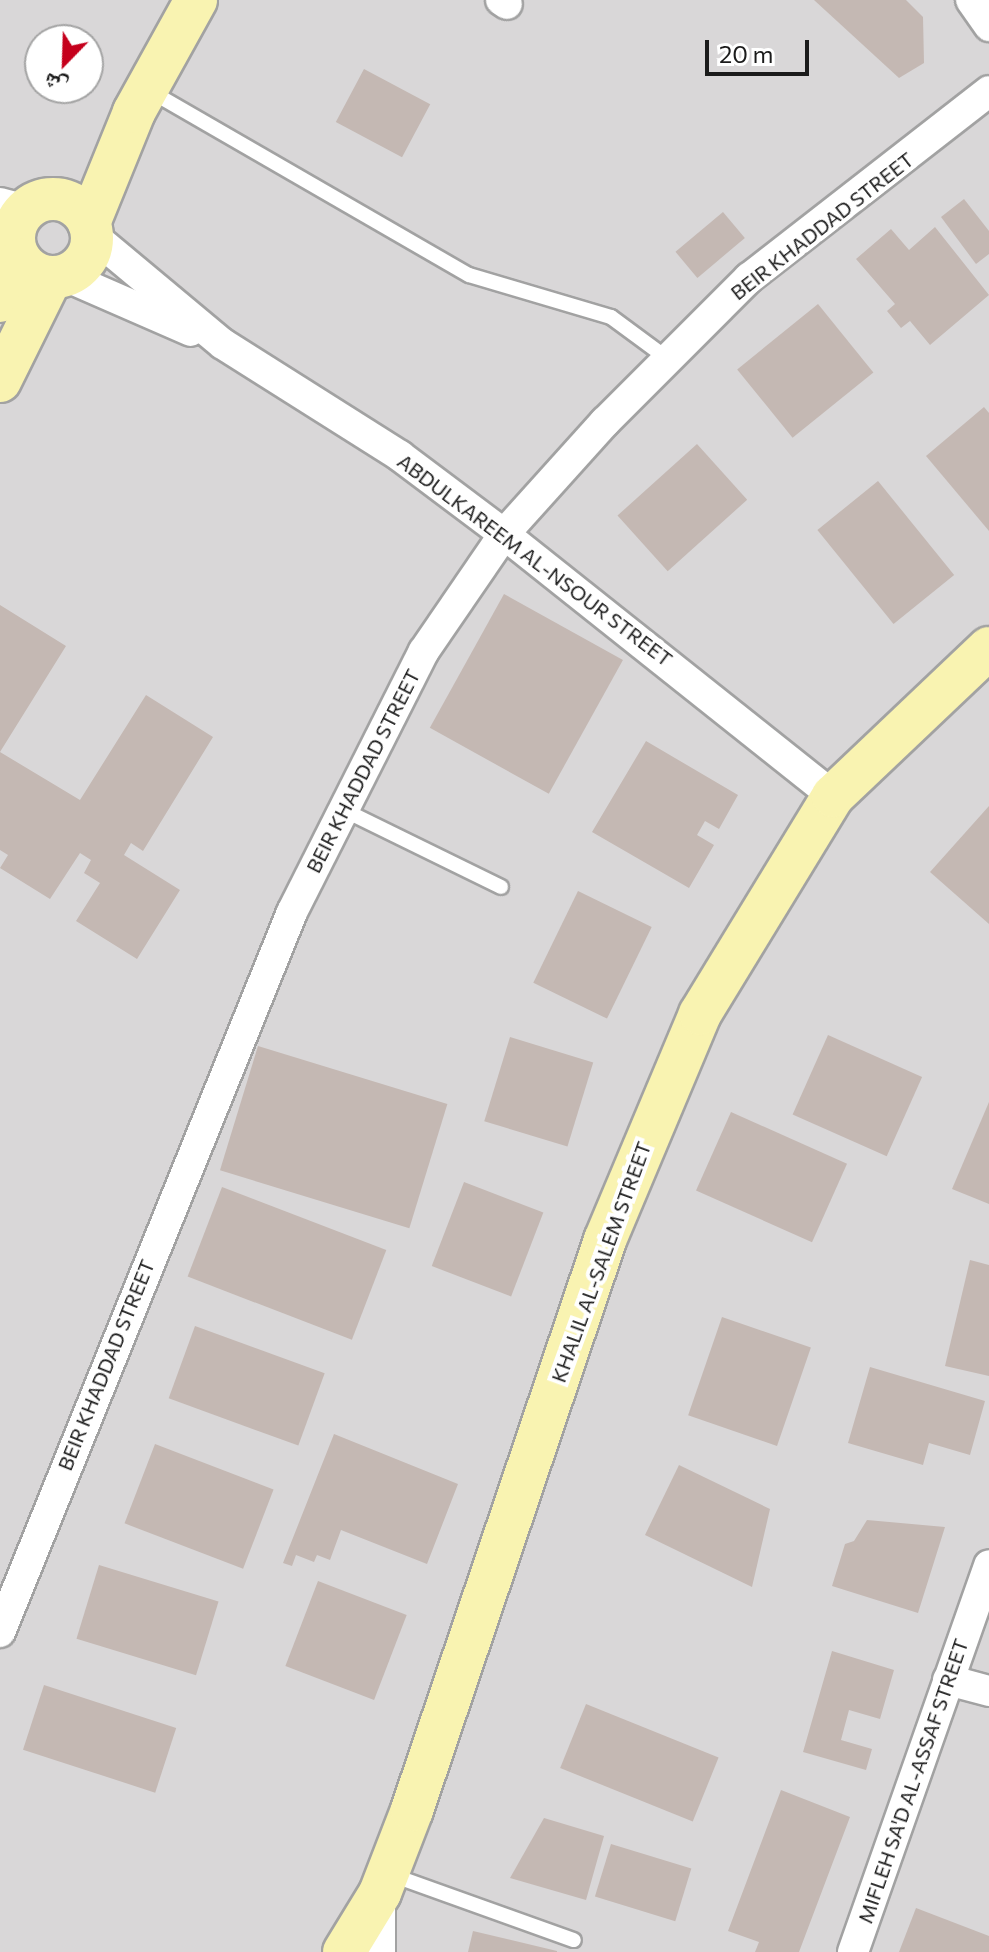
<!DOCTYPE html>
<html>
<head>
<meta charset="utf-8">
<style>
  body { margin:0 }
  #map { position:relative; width:989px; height:1952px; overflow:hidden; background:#ede6e0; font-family:Commissioner,"Noto Naskh Arabic",sans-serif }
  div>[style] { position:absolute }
  .residential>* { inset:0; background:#d9d7d8 }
  .building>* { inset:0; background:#c4b8b3; transform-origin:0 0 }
  .roads { filter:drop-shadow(2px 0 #a2a2a2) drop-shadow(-2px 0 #a2a2a2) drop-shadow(0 2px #a2a2a2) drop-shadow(0 -2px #a2a2a2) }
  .lane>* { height:14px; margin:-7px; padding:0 7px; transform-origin:7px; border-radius:7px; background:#fff }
  .street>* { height:30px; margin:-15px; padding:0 15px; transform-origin:15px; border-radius:15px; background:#fff }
  .secondary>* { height:42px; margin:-21px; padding:0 21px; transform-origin:21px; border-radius:21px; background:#f9f3b1 }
  .secondary>.ring { margin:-21px; padding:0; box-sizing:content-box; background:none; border:42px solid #f9f3b1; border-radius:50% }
  span { translate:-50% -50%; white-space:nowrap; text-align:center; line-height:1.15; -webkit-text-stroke:8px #fff; paint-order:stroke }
  .street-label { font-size:20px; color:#1b1b1b }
  .north { position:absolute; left:24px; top:24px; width:80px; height:80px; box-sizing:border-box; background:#fff; border:2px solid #a4a4a4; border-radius:50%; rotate:203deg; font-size:22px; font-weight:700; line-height:32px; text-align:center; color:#1b1b1b }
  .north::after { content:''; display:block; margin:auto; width:28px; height:36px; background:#c5001c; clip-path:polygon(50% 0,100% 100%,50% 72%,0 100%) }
  .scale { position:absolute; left:705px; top:40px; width:104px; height:36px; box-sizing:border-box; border:4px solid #1b1b1b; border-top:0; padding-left:10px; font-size:24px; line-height:28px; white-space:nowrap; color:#1b1b1b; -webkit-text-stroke:6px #fff; paint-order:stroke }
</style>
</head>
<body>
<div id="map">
  <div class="residential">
    <div style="clip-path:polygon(evenodd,0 0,989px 0,989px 1952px,0 1952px,0 0,40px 40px,88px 40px,88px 88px,40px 88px,40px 40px)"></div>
  </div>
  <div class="building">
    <div style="clip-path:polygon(814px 0,906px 0,923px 17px,924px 63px,899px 78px)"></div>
    <div style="left:364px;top:69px;width:75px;height:60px;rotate:28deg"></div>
    <div style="clip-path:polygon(964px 199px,989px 231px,989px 254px,976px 264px,941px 217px)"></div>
    <div style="left:723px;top:212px;width:34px;height:62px;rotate:50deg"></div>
    <div style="clip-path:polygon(935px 227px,989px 295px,930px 345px,910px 321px,901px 328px,887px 311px,895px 304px,856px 259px,891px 229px,909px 250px)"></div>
    <div style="left:818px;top:304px;width:88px;height:104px;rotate:51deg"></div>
    <div style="clip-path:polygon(984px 407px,989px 413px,989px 531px,926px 456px)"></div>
    <div style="left:697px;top:444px;width:75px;height:107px;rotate:48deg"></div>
    <div style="left:878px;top:481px;width:121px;height:78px;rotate:51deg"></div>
    <div style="left:504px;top:594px;width:136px;height:153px;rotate:29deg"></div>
    <div style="clip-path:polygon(0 605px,66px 646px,0 752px,80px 800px,146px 695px,213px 737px,143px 851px,131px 843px,124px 855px,180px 890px,137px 959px,76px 921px,100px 883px,84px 873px,91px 860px,80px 853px,50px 899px,0 868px,8px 855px,0 850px)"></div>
    <div style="clip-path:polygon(646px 741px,738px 795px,719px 829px,705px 821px,697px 835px,714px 845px,689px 888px,592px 832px)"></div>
    <div style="clip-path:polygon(989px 806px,989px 924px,930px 872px)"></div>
    <div style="left:578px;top:891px;width:82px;height:102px;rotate:26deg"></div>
    <div style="left:828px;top:1035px;width:103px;height:87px;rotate:24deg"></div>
    <div style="left:510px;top:1037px;width:87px;height:88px;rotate:17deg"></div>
    <div style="left:258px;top:1046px;width:198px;height:130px;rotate:17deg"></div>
    <div style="clip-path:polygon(989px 1102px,989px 1204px,952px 1189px)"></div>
    <div style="left:731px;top:1112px;width:127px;height:86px;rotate:24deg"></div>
    <div style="left:464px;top:1182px;width:85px;height:90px;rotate:21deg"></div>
    <div style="left:222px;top:1187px;width:176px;height:96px;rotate:21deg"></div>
    <div style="clip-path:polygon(970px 1260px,989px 1265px,989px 1376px,945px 1366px)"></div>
    <div style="left:722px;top:1317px;width:94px;height:104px;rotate:19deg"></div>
    <div style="left:195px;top:1326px;width:138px;height:77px;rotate:20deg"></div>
    <div style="clip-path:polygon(870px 1367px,985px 1401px,970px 1455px,929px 1443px,923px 1465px,848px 1443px)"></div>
    <div style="clip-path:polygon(334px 1434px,458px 1484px,427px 1564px,341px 1530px,330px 1560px,317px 1555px,314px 1562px,296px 1555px,292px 1566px,283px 1563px)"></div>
    <div style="left:155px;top:1444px;width:127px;height:85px;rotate:21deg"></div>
    <div style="clip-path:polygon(679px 1465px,770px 1509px,752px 1587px,645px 1535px)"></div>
    <div style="clip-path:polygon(867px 1520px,945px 1527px,918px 1613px,832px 1586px,845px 1544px,854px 1541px)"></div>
    <div style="left:99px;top:1565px;width:125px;height:77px;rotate:17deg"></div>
    <div style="left:318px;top:1581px;width:95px;height:91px;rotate:21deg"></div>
    <div style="clip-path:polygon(832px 1651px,894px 1670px,880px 1719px,849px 1710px,841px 1740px,872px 1749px,866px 1770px,803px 1752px)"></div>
    <div style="left:44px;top:1685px;width:139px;height:68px;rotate:18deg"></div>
    <div style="left:586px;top:1704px;width:143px;height:69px;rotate:22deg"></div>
    <div style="clip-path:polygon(781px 1790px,850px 1817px,799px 1952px,755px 1952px,759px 1942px,728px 1931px)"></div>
    <div style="clip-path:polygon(544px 1818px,604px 1836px,586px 1900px,510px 1878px)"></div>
    <div style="left:611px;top:1844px;width:84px;height:55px;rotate:17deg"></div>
    <div style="clip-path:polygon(916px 1908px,989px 1936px,989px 1952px,899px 1952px)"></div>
    <div style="clip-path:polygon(473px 1931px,557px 1951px,557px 1952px,468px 1952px)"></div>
  </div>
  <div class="roads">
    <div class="lane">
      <div style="left:150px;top:91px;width:368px;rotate:30deg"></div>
      <div style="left:469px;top:275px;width:148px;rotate:16.5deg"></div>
      <div style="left:611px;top:317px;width:71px;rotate:36.4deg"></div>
      <div style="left:342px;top:809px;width:177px;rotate:26.1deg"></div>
      <div style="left:392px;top:1875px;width:193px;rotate:19.7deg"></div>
    </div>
    <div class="street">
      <div style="left:501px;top:0;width:7px;rotate:34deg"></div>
      <div style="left:971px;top:0;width:32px;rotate:55deg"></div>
      <div style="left:0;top:203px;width:27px;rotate:15deg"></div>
      <div style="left:92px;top:235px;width:170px;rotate:39.8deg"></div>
      <div style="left:223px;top:344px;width:209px;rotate:32.3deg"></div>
      <div style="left:400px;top:456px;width:130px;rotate:36.9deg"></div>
      <div style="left:504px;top:534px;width:421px;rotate:38.5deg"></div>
      <div style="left:0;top:237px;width:21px;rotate:43deg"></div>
      <div style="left:65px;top:276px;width:137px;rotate:23.6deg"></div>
      <div style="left:0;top:1632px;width:777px;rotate:-67.92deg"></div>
      <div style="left:292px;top:912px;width:292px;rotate:-63.2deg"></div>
      <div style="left:424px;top:651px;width:142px;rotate:-55.6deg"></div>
      <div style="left:504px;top:534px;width:151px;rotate:-48deg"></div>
      <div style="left:605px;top:422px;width:204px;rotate:-45deg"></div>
      <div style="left:749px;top:278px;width:304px;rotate:-37.9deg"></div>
      <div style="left:948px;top:1680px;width:42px;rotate:15deg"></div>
      <div style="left:380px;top:1952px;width:58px;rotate:-90deg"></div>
      <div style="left:853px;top:1952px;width:410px;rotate:-70.6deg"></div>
    </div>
    <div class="secondary">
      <div class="ring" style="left:14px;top:199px;width:36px;height:36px"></div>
      <div style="left:89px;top:223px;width:120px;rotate:-67.9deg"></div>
      <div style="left:134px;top:112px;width:128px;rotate:-61deg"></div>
      <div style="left:0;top:301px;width:46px;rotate:-64deg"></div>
      <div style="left:0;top:381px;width:115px;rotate:-63.7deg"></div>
      <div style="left:344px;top:1952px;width:69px;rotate:-58.6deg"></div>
      <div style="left:380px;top:1893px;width:89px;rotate:-68.9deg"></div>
      <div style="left:412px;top:1810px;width:602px;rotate:-71.29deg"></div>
      <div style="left:605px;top:1240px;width:245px;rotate:-67.2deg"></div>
      <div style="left:700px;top:1014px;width:255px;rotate:-58.6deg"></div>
      <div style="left:833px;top:796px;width:215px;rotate:-43.5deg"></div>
    </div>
  </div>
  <div class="street-label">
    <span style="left:822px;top:226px;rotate:-38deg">BEIR KHADDAD STREET</span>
    <span style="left:535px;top:560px;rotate:37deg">ABDULKAREEM AL-NSOUR STREET</span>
    <span style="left:363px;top:771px;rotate:-63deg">BEIR KHADDAD STREET</span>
    <span style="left:601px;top:1262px;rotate:-70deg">KHALIL AL-SALEM STREET</span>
    <span style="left:106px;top:1365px;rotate:-68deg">BEIR KHADDAD STREET</span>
    <span style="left:913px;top:1781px;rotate:-71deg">MIFLEH SA'D AL-ASSAF STREET</span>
  </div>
  <div class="north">ش</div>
  <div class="scale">20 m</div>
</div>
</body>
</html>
